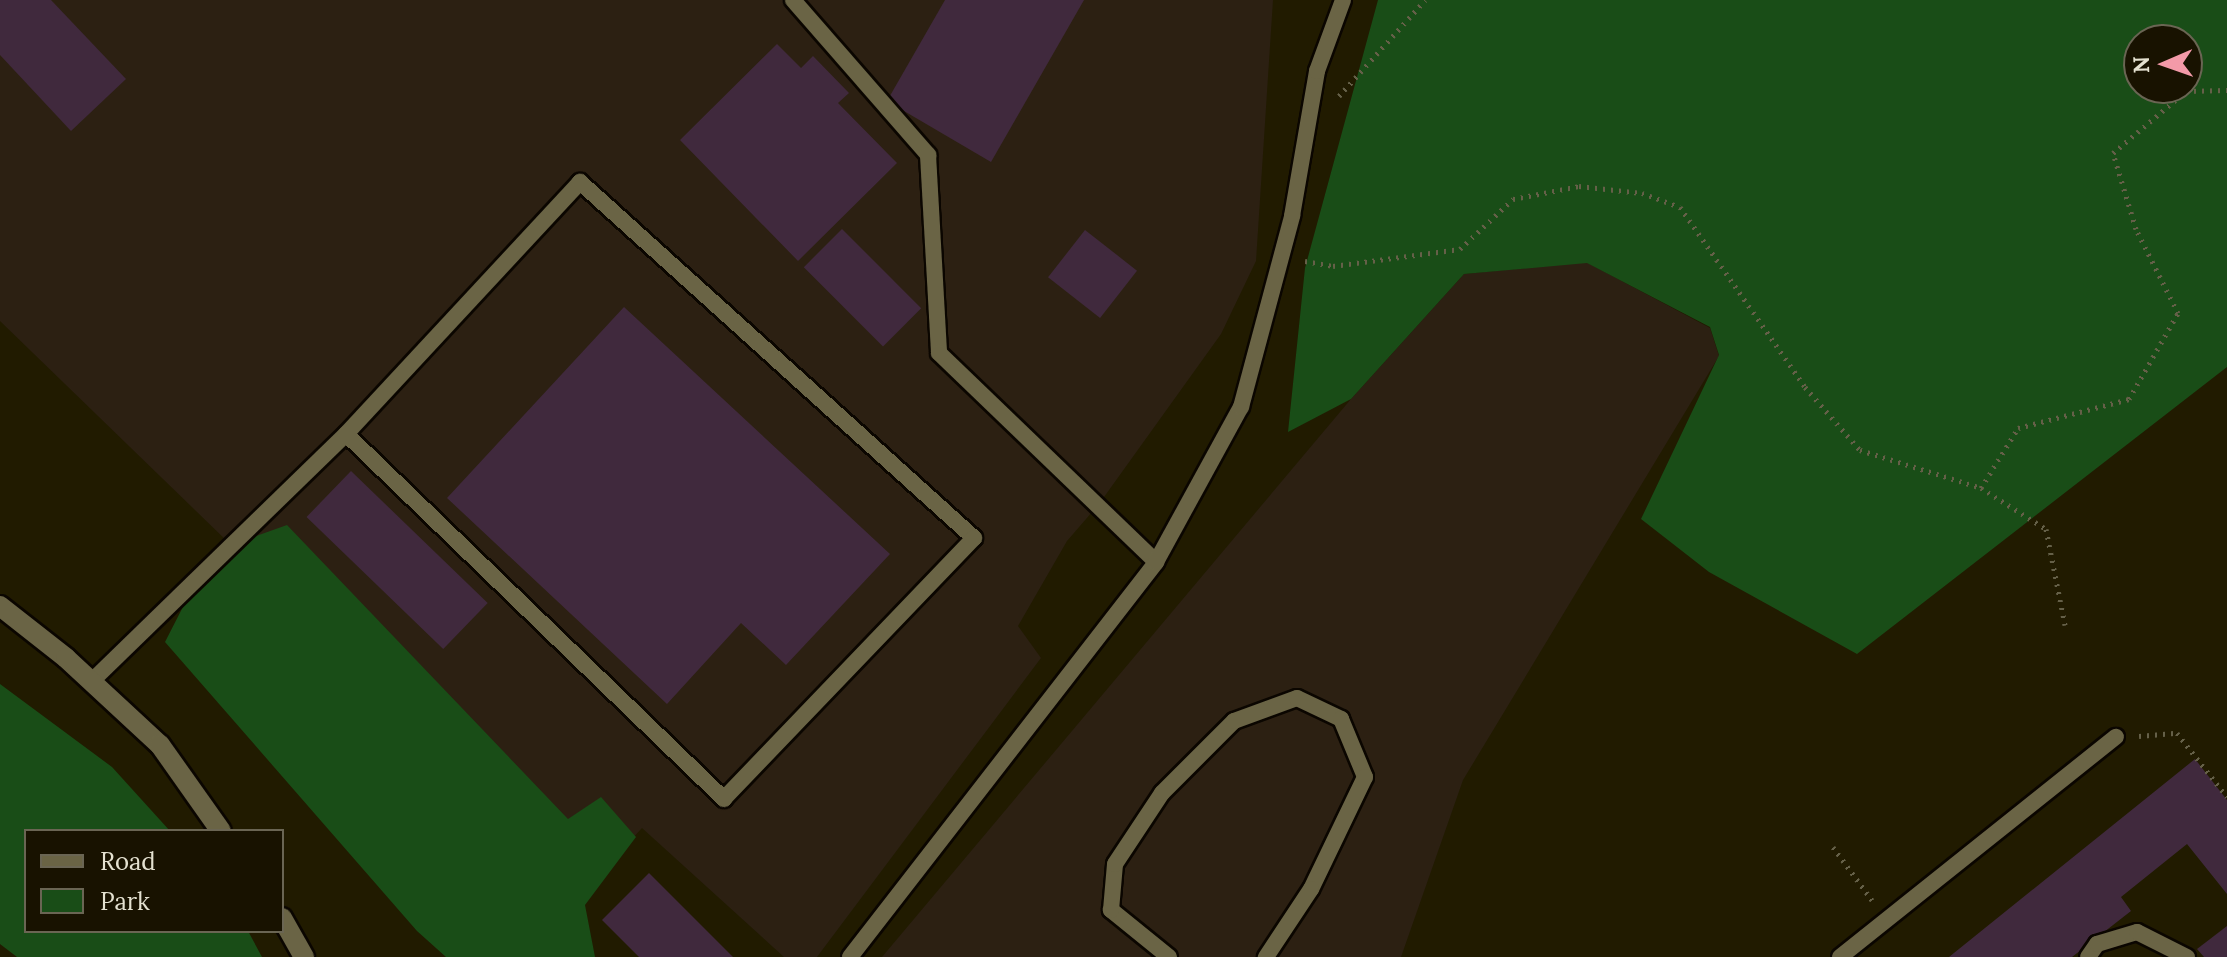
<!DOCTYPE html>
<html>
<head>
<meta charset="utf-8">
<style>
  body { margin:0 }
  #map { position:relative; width:2227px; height:957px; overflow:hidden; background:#211b00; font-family:Lora,serif }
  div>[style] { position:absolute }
  .industrial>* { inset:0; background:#2c2012 }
  .green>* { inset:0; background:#194d17 }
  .building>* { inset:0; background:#40293d; transform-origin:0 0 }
  .path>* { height:5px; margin-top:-2.5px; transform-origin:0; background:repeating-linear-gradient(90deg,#656048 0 2px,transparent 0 8px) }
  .roads { filter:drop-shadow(2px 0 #0b0600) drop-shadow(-2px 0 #0b0600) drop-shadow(0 2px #0b0600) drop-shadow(0 -2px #0b0600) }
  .service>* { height:16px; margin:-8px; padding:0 8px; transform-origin:8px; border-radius:8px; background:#6a6445 }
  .minor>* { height:20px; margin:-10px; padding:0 10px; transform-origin:10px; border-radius:10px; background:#6a6445 }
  span { translate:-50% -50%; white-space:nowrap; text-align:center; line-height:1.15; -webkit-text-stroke:8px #181200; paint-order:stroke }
  .legend { position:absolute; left:24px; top:829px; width:260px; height:104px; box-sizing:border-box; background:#181200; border:2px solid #6a6553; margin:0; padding:10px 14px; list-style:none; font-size:24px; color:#e4e1d0 }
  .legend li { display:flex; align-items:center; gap:16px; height:40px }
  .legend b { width:40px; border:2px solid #6a6553 }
  .north { position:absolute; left:2123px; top:24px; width:80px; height:80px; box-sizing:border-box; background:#181200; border:2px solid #6a6553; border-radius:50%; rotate:268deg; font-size:22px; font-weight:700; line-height:32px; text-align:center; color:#e4e1d0 }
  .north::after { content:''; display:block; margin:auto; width:28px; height:36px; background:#f39aa8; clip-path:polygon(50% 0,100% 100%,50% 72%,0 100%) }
</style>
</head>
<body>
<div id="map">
  <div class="industrial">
    <div style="clip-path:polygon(0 0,1273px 0,1256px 261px,1221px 334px,1099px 504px,1067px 541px,1018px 626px,1041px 658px,817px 957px,784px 957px,642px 828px,586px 889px,0 321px)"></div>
    <div style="clip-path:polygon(1586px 262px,1710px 328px,1719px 356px,1463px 780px,1401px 957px,882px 957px,1351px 399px,1464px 274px)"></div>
  </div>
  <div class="green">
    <div style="clip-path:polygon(evenodd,1378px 0,2227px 0,2227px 367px,1857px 654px,1709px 572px,1641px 519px,1719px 355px,1710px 327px,1587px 263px,1464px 274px,1351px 399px,1288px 432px,1305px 268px,1378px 0,2187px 40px,2187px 88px,2139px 88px,2139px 40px,2187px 40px)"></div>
    <div style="clip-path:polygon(287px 525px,568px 819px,601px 797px,636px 837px,585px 905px,595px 957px,446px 957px,417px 931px,165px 642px,211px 552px)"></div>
    <div style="clip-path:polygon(0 684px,112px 767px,170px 831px,26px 831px,26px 931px,248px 931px,262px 957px,17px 957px,0 944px)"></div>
  </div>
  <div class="building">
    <div style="clip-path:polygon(0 0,51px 0,126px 79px,71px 131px,0 55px)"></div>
    <div style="clip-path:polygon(945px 0,1084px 0,991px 162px,887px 101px)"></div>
    <div style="clip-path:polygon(777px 44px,801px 68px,813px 56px,849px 93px,838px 103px,897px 163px,798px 261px,680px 140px)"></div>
    <div style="left:842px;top:229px;width:112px;height:54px;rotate:45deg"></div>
    <div style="left:1085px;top:230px;width:66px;height:60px;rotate:38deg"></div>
    <div style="clip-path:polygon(624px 307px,890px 554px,786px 665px,741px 623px,667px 704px,447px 498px)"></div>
    <div style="left:351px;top:471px;width:190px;height:64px;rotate:44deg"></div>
    <div style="clip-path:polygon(2195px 759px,2227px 800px,2227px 894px,2187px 844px,2121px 897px,2131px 911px,2072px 957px,1949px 957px)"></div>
    <div style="clip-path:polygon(649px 873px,733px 957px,639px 957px,602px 920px)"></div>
    <div style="clip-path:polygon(2227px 926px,2227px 957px,2204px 957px,2197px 949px)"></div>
  </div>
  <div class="path">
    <div style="left:1339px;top:96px;width:129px;rotate:-48.1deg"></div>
    <div style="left:1305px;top:261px;width:28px;rotate:10deg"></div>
    <div style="left:1333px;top:266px;width:128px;rotate:-7.6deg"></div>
    <div style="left:1460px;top:249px;width:73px;rotate:-43.3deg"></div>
    <div style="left:1513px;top:199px;width:67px;rotate:-11.1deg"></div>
    <div style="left:1579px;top:186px;width:63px;rotate:6.3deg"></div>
    <div style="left:1642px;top:193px;width:40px;rotate:20.2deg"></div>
    <div style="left:1680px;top:207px;width:219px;rotate:55.2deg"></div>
    <div style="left:1805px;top:387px;width:84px;rotate:48.9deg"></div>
    <div style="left:1860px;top:450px;width:127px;rotate:17.4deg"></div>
    <div style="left:1981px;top:488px;width:77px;rotate:32.2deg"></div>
    <div style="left:2046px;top:529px;width:98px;rotate:78.8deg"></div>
    <div style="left:1981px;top:488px;width:70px;rotate:-58.3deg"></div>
    <div style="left:2018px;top:428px;width:115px;rotate:-14.6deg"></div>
    <div style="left:2129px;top:399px;width:99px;rotate:-60.3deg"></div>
    <div style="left:2178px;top:313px;width:94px;rotate:-116.6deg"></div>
    <div style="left:2136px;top:229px;width:79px;rotate:-106.8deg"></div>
    <div style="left:2113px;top:153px;width:96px;rotate:-40.3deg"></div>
    <div style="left:2186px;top:91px;width:41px;rotate:-1.4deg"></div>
    <div style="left:2139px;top:736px;width:38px;rotate:-5deg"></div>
    <div style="left:2177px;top:733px;width:81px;rotate:52deg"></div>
    <div style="left:1833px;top:847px;width:66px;rotate:53.7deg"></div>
  </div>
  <div class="roads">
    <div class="service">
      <div style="left:793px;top:0;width:206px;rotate:48.9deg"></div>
      <div style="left:928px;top:155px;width:198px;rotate:86.8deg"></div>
      <div style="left:939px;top:353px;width:301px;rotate:43.9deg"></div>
      <div style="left:91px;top:682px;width:356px;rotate:-44.2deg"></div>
      <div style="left:346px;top:434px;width:344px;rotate:-47.1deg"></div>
      <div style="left:580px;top:182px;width:531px;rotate:42.1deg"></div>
      <div style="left:974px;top:538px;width:361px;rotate:133.8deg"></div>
      <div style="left:724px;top:799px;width:525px;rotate:-136deg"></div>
      <div style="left:850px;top:957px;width:500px;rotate:-52.2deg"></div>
      <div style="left:1156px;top:562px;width:177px;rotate:-61.3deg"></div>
      <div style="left:1241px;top:407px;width:198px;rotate:-75deg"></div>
      <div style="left:1292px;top:216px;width:147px;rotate:-80.2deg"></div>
      <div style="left:1317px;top:71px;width:76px;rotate:-69.9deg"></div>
      <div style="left:1169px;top:957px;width:75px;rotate:-141deg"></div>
      <div style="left:1111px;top:910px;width:46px;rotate:-85deg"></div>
      <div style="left:1115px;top:864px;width:85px;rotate:-56.5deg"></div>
      <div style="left:1162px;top:793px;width:102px;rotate:-45deg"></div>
      <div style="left:1234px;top:721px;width:67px;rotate:-20.1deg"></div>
      <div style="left:1297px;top:698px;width:49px;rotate:25.5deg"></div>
      <div style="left:1341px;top:719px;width:63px;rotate:67.5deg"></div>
      <div style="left:1365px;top:777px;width:124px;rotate:115.7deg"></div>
      <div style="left:1311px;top:889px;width:82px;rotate:123.5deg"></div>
      <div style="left:1840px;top:957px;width:353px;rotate:-38.6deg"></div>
      <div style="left:2088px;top:957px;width:16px;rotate:-55deg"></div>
      <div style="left:2097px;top:944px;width:42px;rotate:-16.7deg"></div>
      <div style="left:2137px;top:932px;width:56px;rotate:26.6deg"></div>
    </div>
    <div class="minor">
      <div style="left:0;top:606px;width:84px;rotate:38.2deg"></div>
      <div style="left:66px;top:658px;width:128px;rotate:42.8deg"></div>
      <div style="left:160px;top:745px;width:105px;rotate:54.7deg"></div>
      <div style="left:282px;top:918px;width:45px;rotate:60.6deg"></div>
    </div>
  </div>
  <ul class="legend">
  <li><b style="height:10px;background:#6a6445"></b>Road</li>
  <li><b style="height:22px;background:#194d17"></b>Park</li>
  </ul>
  <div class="north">N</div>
</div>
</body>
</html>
